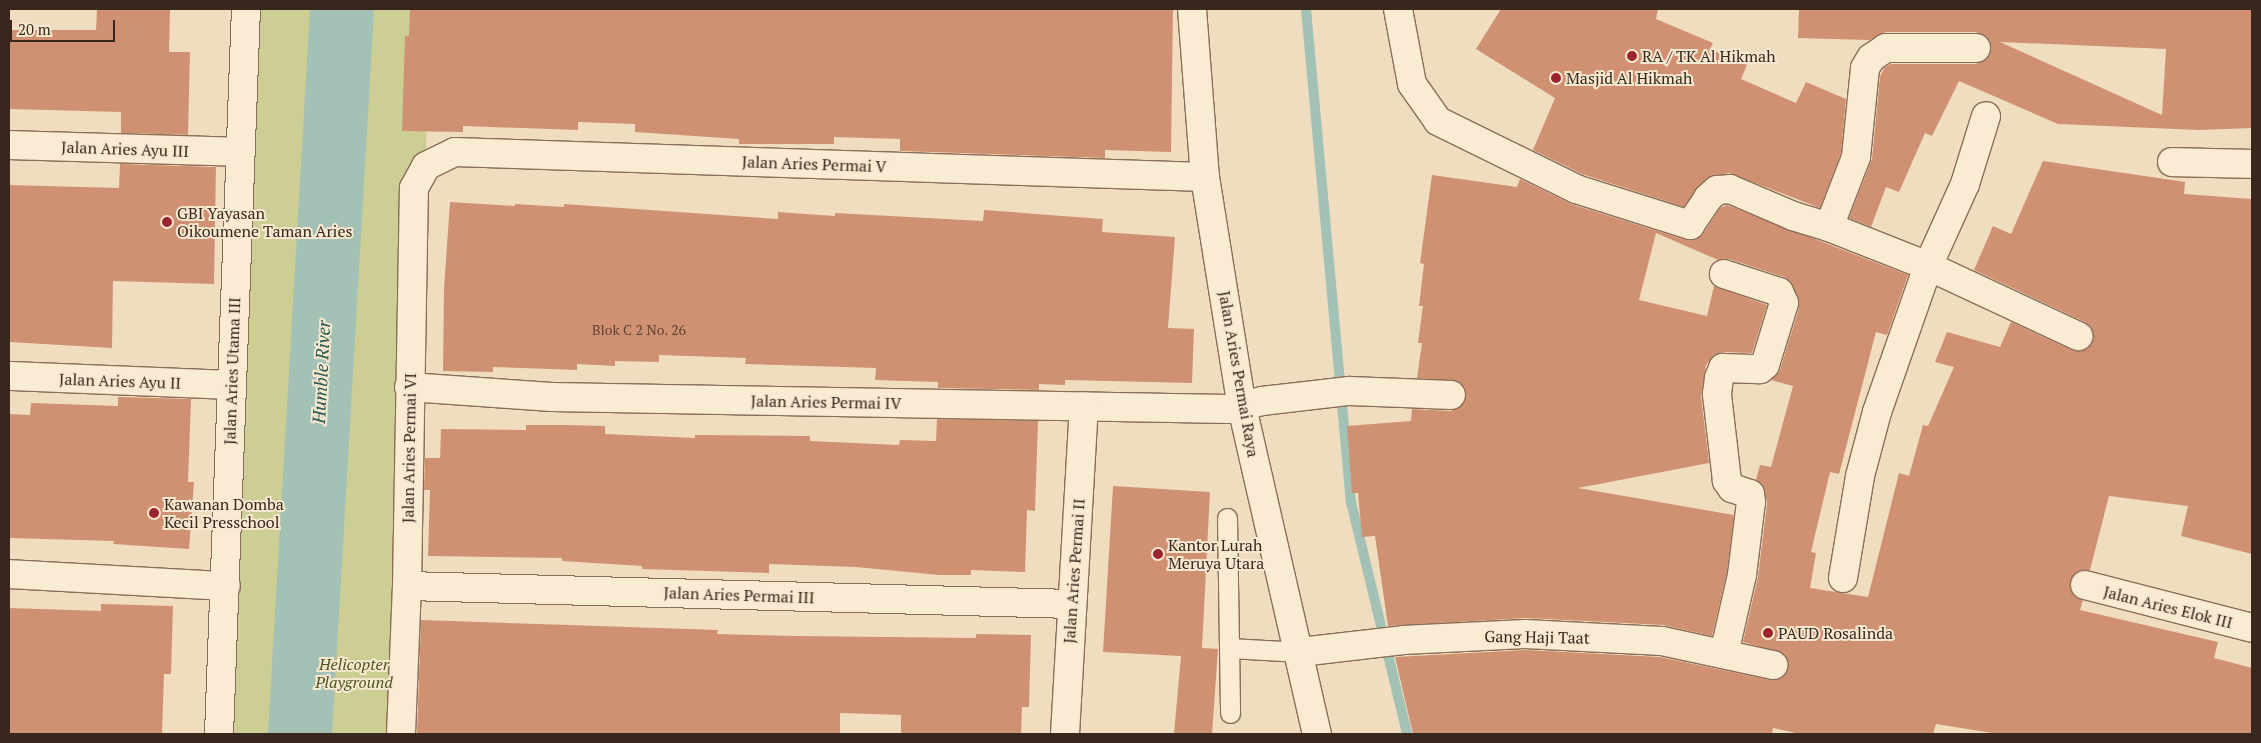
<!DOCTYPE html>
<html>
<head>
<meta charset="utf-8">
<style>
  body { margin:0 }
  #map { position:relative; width:2261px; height:743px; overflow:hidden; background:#f0ddc0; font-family:"PT Serif",serif }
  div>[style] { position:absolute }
  .green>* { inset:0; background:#cdce93 }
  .stream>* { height:10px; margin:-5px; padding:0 5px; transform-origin:5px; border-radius:5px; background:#a3c2b5 }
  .river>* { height:64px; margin:-32px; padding:0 32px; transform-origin:32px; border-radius:32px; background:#a3c2b5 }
  .building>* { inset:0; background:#d09173 }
  .roads { filter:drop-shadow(1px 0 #8a6d57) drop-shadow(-1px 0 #8a6d57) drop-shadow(0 1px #8a6d57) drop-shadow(0 -1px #8a6d57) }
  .lane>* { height:19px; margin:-9.5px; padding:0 9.5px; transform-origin:9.5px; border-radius:9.5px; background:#faebd3 }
  .street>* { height:28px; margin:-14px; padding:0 14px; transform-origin:14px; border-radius:14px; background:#faebd3 }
  .dots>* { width:14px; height:14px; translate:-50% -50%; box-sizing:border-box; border:2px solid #f7e8d0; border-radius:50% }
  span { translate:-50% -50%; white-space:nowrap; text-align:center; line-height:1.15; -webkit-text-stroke:4px #f7e8d0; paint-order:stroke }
  .number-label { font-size:14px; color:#5e4232 }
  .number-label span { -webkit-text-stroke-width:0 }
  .poi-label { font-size:16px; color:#38271c }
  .left { translate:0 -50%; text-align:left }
  .street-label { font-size:16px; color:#38271c }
  .park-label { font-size:16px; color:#4e5622; font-style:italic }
  .water-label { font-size:18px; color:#2a5951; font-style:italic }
  .frame { position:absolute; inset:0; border:10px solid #38271c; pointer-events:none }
  .scale { position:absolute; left:10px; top:20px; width:105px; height:22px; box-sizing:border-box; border:2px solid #38271c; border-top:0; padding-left:6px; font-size:15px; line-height:18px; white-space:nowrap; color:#38271c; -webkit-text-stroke:4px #f7e8d0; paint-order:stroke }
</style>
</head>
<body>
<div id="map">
  <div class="green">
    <div style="clip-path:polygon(255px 9px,428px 9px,426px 166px,402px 734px,222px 734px)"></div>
  </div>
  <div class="stream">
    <div style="left:1306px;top:9px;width:495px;rotate:84.8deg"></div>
    <div style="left:1351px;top:502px;width:239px;rotate:76.4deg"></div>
  </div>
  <div class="river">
    <div style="left:300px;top:734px;width:726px;rotate:-86.68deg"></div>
  </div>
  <div class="building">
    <div style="clip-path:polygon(97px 9px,170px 9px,169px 52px,190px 52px,188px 135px,121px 133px,121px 112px,9px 109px,9px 30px,96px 30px)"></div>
    <div style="clip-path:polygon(410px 9px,1173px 9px,1171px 152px,1105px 150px,1105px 158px,900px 151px,900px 139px,834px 137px,834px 144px,739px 144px,739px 139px,635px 132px,635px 124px,578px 122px,578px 130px,463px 126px,463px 132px,402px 131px,405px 36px,409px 36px)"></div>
    <div style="clip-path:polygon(1501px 9px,1658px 9px,1656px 19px,1713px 43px,1710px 49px,1747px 65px,1741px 79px,1796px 103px,1806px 82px,1846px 99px,1841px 153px,1820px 208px,1729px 173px,1707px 178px,1684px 207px,1582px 174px,1533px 150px,1555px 98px,1476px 49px)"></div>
    <div style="clip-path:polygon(evenodd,1799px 9px,2252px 9px,2252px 128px,2199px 130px,2058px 124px,1959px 81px,1932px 136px,1925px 133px,1899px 192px,1886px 187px,1871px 227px,1849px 218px,1872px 159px,1880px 77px,1884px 68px,1891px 64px,1976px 64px,1990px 55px,1990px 41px,1976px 32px,1886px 32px,1869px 40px,1798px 38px,1799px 9px,2000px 42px,2166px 49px,2162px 115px,2000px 42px)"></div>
    <div style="clip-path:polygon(2043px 161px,2185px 182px,2184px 194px,2252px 199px,2252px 554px,2181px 536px,2188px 506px,2109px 496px,2090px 570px,2080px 570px,2070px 582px,2074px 596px,2083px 600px,2080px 610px,2218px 642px,2214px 658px,2252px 668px,2252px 734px,1999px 734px,1936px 724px,1933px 734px,1800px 734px,1773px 728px,1772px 734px,1413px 734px,1395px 657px,1525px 650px,1660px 657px,1770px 680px,1784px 676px,1788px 668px,1783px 653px,1743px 642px,1758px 577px,1767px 504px,1765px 492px,1756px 480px,1760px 465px,1771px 467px,1793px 386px,1771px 380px,1780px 370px,1799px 308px,1798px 297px,1790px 281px,1784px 277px,1729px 259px,1718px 260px,1656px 233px,1639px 300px,1707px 316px,1714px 286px,1767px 305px,1752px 353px,1723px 352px,1714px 355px,1706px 365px,1701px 396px,1709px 463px,1578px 488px,1734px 515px,1727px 572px,1712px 636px,1663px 625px,1526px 618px,1388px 626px,1375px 536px,1362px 537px,1358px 493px,1352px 493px,1347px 426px,1411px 421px,1412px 409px,1451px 411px,1464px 403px,1465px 388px,1459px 382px,1417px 378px,1422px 343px,1418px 343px,1423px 306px,1419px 306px,1424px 264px,1420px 263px,1432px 175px,1517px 187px,1520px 179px,1571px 204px,1686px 240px,1695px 240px,1703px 234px,1720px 208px,1727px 205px,1908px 275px,1887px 335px,1876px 332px,1839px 474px,1830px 472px,1811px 552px,1816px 553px,1810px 588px,1868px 597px,1899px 473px,1909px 476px,1923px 425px,1928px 426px,1954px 367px,1935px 362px,1947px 332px,2000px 347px,2011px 322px,2072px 350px,2087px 349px,2092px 342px,2091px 327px,2085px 322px,1974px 270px,1993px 226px,2011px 234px)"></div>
    <div style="clip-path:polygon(120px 164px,216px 167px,214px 284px,113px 281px,112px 348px,9px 342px,9px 185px,119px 188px)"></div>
    <div style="clip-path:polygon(450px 202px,515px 206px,515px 204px,564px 207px,564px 204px,778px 219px,778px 212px,835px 216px,835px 213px,983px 221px,984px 210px,1103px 219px,1102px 232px,1175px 237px,1168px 328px,1194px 329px,1192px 383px,1065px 380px,1065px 385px,1039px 384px,1039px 390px,938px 388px,938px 382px,875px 380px,876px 368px,745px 364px,746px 358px,659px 355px,659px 362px,615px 361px,615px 366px,577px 364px,577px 370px,493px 367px,493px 372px,443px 371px,444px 289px)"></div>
    <div style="clip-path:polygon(118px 397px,191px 399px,188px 482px,194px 482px,189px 549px,113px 544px,114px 541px,9px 538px,9px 414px,30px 415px,31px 403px,118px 406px)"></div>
    <div style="clip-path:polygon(937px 419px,1038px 421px,1035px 511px,1027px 510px,1025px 572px,971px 570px,971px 575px,939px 575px,856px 567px,769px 564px,769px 573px,642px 569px,642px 566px,562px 561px,562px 558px,428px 556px,430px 490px,424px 490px,425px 458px,440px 458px,441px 429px,526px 430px,526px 425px,565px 425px,605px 426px,605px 434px,695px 438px,695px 435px,810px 436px,810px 441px,899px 445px,900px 440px,936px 441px)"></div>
    <div style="clip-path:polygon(1113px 486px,1210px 492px,1202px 648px,1218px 649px,1212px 734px,1174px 734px,1181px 656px,1103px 652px)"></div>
    <div style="clip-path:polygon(101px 604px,173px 606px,171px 674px,164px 674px,162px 734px,9px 734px,9px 608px,101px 611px)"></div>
    <div style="clip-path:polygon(421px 620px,718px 630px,717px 634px,797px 636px,976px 638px,976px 634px,1031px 635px,1029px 707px,1022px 707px,1021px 734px,901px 734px,901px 715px,840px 713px,840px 734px,417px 734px)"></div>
  </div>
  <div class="roads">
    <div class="lane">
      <div style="left:1227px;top:518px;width:195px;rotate:89.1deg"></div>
      <div style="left:1230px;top:648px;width:70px;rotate:3.3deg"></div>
    </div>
    <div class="street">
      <div style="left:1192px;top:9px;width:169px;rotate:85.6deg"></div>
      <div style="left:1205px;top:177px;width:233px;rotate:80.9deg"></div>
      <div style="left:1242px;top:407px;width:335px;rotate:77.1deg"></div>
      <div style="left:1398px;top:9px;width:76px;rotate:79.4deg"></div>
      <div style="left:1412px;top:84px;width:45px;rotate:54.9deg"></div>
      <div style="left:1438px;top:121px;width:154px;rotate:26.2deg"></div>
      <div style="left:1576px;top:189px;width:120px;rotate:17.5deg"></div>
      <div style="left:1690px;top:225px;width:32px;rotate:-56deg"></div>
      <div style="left:1708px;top:198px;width:12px;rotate:-42deg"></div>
      <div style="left:1717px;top:190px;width:13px;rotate:-4deg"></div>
      <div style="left:1730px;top:189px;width:69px;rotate:23.2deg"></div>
      <div style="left:1793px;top:216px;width:38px;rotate:17deg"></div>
      <div style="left:1829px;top:227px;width:75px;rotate:-68.9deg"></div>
      <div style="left:1856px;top:157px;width:89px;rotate:-84.2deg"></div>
      <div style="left:1865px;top:68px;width:12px;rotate:-59deg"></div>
      <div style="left:1871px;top:58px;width:18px;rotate:-34deg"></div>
      <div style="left:1886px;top:48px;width:90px"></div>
      <div style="left:9px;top:145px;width:231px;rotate:1.7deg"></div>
      <div style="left:2172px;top:162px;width:80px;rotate:1.4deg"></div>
      <div style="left:1829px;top:227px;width:106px;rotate:21.5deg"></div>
      <div style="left:1928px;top:266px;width:166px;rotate:25deg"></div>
      <div style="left:9px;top:376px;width:221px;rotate:2.3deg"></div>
      <div style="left:409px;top:387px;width:143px;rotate:4deg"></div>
      <div style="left:552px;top:397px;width:676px;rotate:1.02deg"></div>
      <div style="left:1228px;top:409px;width:35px;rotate:-13deg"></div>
      <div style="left:1262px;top:401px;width:88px;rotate:-6.6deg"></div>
      <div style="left:1349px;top:391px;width:102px;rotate:2.2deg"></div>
      <div style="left:9px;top:574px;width:217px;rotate:3.2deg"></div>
      <div style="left:1843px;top:578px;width:103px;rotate:-80.5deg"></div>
      <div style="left:1860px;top:476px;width:66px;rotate:-75.1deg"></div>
      <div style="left:1877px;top:412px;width:155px;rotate:-70.7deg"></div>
      <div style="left:1928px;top:266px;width:90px;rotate:-65.7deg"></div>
      <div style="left:1965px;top:184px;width:71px;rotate:-72.8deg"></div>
      <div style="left:2085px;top:585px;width:172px;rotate:14.4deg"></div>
      <div style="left:407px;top:586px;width:664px;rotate:1.55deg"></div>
      <div style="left:1300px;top:652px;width:104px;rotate:-6.6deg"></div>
      <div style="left:1403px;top:640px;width:122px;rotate:-2.8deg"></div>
      <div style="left:1525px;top:634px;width:137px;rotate:2.9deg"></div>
      <div style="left:1662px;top:641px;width:114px;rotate:12.2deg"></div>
      <div style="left:1724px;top:654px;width:81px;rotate:-77.2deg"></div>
      <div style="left:1742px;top:575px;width:74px;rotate:-83deg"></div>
      <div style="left:1751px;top:502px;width:8px;rotate:-97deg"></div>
      <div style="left:1750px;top:494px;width:19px;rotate:-162deg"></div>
      <div style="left:1732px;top:488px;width:9px;rotate:-126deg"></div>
      <div style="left:1727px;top:481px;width:88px;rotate:-96.6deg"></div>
      <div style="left:1717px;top:394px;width:16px;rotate:-83deg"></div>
      <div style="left:1719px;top:378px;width:11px;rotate:-68deg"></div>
      <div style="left:1723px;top:368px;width:37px;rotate:2deg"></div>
      <div style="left:1760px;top:369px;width:6px;rotate:-39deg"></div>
      <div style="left:1765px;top:365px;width:65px;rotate:-73deg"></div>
      <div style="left:1784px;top:303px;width:12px;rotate:-114deg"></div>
      <div style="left:1779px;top:292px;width:58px;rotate:-161.9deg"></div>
      <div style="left:219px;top:734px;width:726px;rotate:-87.87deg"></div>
      <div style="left:401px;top:734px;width:148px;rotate:-87.7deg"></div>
      <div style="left:407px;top:586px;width:398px;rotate:-89deg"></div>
      <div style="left:414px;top:188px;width:25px;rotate:-61deg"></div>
      <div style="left:426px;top:166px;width:32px;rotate:-26deg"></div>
      <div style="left:455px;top:152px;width:750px;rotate:1.91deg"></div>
      <div style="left:1065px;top:734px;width:328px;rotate:-86.7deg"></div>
    </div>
  </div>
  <div class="dots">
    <div style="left:1632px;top:56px;background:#9c2431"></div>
    <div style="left:1556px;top:78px;background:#9c2431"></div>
    <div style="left:167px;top:222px;background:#9c2431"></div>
    <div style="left:154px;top:513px;background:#9c2431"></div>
    <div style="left:1158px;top:554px;background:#9c2431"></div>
    <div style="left:1768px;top:633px;background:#9c2431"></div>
  </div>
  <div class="number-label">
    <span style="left:639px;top:330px">Blok C 2 No. 26</span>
  </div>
  <div class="poi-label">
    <span class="left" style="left:1642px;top:56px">RA / TK Al Hikmah</span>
    <span class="left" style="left:1566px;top:78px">Masjid Al Hikmah</span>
    <span class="left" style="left:177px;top:222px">GBI Yayasan<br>Oikoumene Taman Aries</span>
    <span class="left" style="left:164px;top:513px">Kawanan Domba<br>Kecil Presschool</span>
    <span class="left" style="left:1168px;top:554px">Kantor Lurah<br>Meruya Utara</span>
    <span class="left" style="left:1778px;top:633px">PAUD Rosalinda</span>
  </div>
  <div class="street-label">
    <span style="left:125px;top:149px;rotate:2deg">Jalan Aries Ayu III</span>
    <span style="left:814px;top:164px;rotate:2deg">Jalan Aries Permai V</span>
    <span style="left:232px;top:371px;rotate:-88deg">Jalan Aries Utama III</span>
    <span style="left:1239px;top:374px;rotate:80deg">Jalan Aries Permai Raya</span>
    <span style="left:120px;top:381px;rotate:2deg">Jalan Aries Ayu II</span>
    <span style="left:826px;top:402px;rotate:1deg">Jalan Aries Permai IV</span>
    <span style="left:409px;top:448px;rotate:-89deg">Jalan Aries Permai VI</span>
    <span style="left:1074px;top:571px;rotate:-86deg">Jalan Aries Permai II</span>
    <span style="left:739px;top:595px;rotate:2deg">Jalan Aries Permai III</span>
    <span style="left:2168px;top:607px;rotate:14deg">Jalan Aries Elok III</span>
    <span style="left:1537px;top:637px;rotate:1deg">Gang Haji Taat</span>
  </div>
  <div class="park-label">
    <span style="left:354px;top:673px">Helicopter<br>Playground</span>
  </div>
  <div class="water-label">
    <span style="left:321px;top:372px;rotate:-87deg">Humble River</span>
  </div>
  <div class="frame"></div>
  <div class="scale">20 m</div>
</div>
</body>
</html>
